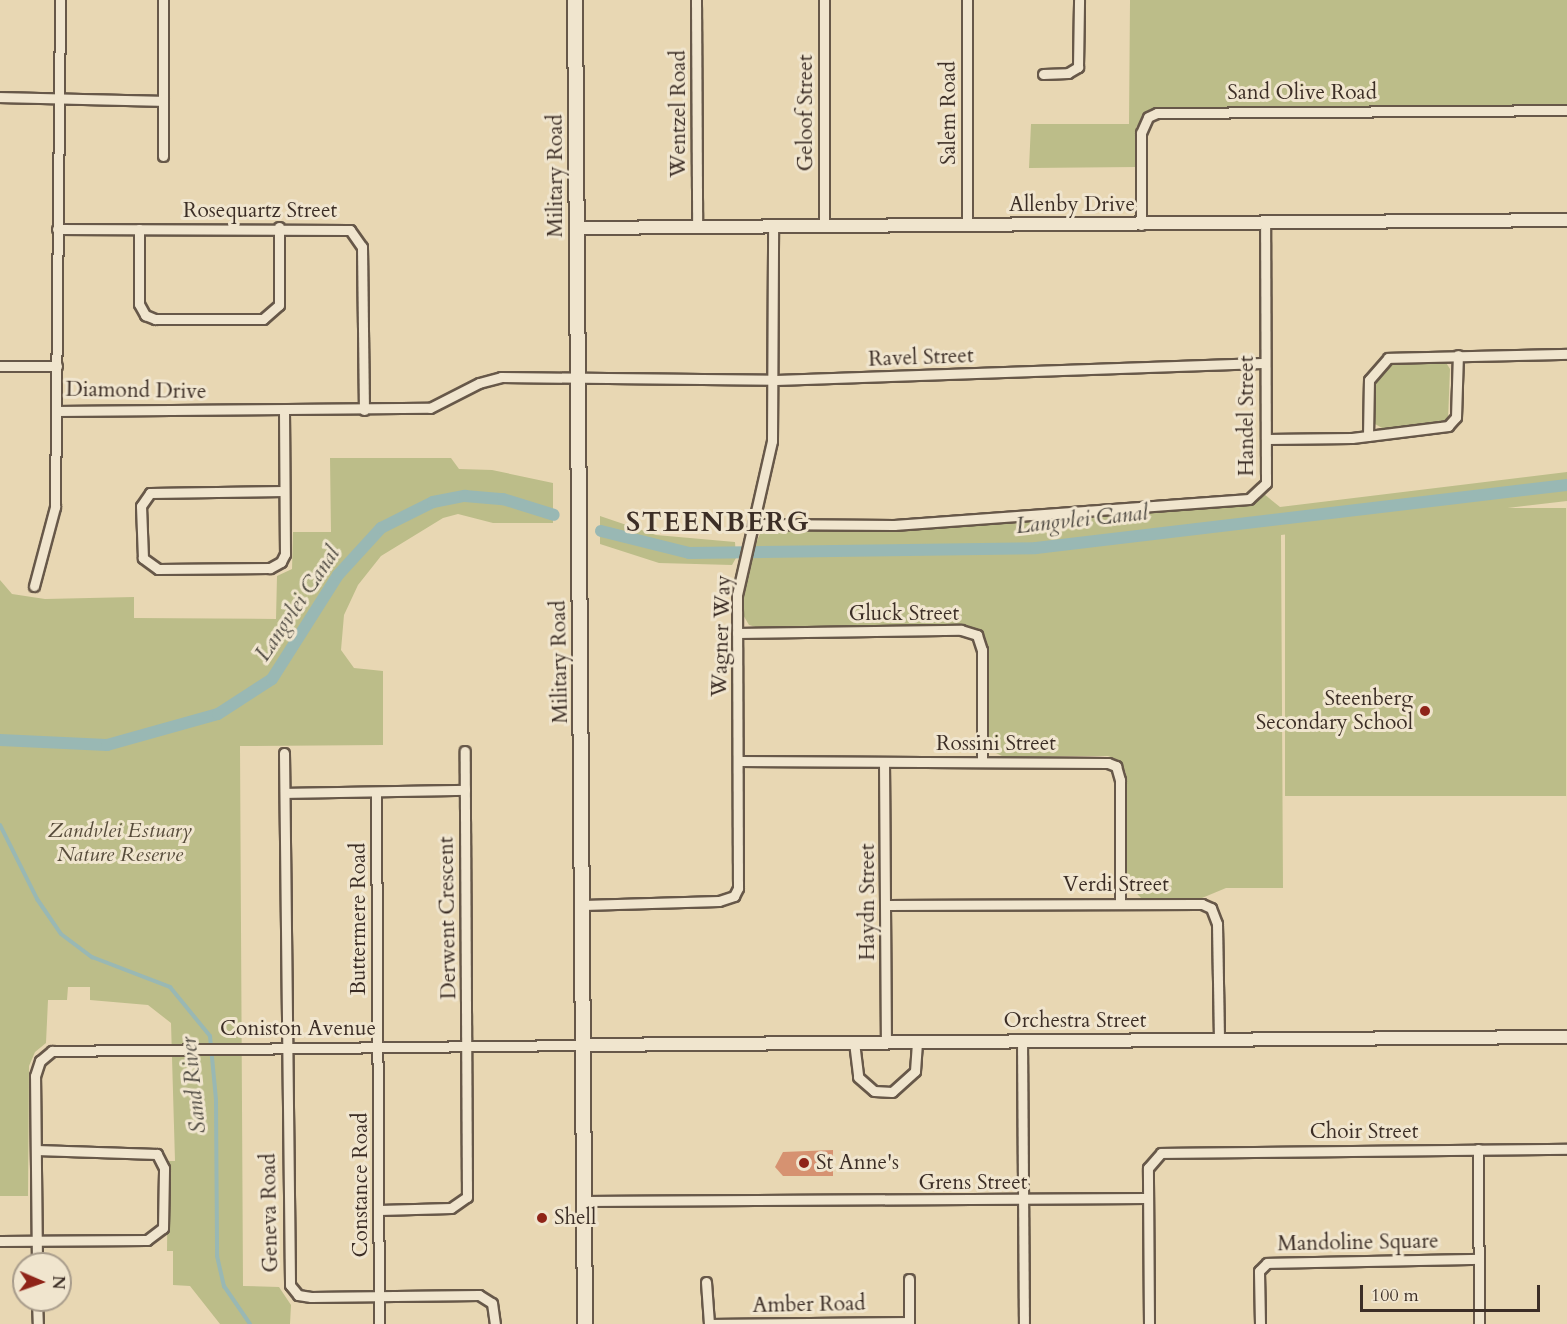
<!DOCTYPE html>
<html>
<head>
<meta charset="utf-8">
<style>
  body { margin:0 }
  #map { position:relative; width:1567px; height:1324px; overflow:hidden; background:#e8d7b3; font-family:Cardo,serif }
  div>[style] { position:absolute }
  .green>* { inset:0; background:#bcbd89; transform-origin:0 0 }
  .stream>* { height:4px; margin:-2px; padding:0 2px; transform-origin:2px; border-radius:2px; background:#99b8b4 }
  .canal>* { height:12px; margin:-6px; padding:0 6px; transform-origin:6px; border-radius:6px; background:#99b8b4 }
  .building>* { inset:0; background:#d69271 }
  .roads { filter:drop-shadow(2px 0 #675849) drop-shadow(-2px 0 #675849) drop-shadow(0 2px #675849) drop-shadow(0 -2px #675849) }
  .minor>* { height:9px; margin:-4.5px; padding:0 4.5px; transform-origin:4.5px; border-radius:4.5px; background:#f0e5ce }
  .tertiary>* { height:12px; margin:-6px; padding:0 6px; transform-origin:6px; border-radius:6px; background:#f0e5ce }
  .secondary>* { height:14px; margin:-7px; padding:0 7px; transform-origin:7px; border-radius:7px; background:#f0e5ce }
  .dots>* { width:16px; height:16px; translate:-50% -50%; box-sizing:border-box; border:3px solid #f0e5ce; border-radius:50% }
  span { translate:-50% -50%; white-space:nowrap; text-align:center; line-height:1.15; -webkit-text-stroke:6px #f0e5ce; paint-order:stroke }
  .street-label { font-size:21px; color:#3c2e26 }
  .poi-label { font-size:21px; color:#3c2e26 }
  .right { translate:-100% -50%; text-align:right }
  .left { translate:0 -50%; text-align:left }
  .park-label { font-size:21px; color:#564b3a; font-style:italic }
  .water-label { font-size:22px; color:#4f4a42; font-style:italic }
  .district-label { font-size:27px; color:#3c2e26; font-weight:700; letter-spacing:1.5px }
  .north { position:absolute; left:12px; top:1252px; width:60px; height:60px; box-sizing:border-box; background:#f0e5ce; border:2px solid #a89c8b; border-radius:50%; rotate:92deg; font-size:16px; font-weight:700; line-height:24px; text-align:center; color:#3c2e26 }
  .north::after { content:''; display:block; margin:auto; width:21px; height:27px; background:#8f2418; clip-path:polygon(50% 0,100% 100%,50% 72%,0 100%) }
  .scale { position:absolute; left:1360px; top:1285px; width:180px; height:27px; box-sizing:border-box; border:3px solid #3c2e26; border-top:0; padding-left:8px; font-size:18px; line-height:21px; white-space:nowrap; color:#3c2e26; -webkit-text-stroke:4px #f0e5ce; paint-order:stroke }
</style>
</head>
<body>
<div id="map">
  <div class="green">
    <div style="clip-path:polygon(1130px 0,1567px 0,1567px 110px,1148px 117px,1136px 127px,1136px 167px,1029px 168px,1031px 124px,1129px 124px)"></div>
    <div style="clip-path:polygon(1445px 361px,1450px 369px,1448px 420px,1384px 429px,1375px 424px,1372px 384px,1386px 362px)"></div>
    <div style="clip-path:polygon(330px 458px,451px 458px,459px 469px,492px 470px,553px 483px,553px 523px,493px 523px,458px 514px,443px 518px,381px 556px,358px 585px,344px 615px,341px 650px,354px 668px,383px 671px,383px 745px,240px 746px,243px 1286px,279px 1287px,291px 1305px,290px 1324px,220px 1324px,190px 1286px,173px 1285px,173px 1251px,167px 1251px,168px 1161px,175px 1161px,171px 1023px,148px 1005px,90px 1000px,90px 987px,68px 987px,67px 1000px,48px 1000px,46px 1043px,35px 1052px,29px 1066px,28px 1196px,0 1196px,0 580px,12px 594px,45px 599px,134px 597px,134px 618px,276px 619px,277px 576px,292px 569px,293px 532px,331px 532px)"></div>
    <div style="clip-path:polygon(1567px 472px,1567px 501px,1281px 535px,1283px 888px,1226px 888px,1202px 898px,1141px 898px,1127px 883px,1126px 773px,1120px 761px,1108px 756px,1002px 756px,994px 752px,988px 743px,987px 645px,980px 632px,969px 626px,759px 628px,749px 625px,742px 613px,749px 560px,762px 529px,936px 527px,1250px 502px,1264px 494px,1280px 507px)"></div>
    <div style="left:1566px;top:508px;width:288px;height:281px;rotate:90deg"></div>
    <div style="clip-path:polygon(600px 516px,656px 535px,735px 542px,736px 558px,732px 565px,659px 563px,600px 544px)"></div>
  </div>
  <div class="stream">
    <div style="left:0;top:825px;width:83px;rotate:63.4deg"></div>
    <div style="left:37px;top:899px;width:42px;rotate:55.6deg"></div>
    <div style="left:61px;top:934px;width:39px;rotate:37deg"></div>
    <div style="left:92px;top:957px;width:84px;rotate:21deg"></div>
    <div style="left:170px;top:987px;width:63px;rotate:50.8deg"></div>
    <div style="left:210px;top:1036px;width:64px;rotate:84.6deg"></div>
    <div style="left:216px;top:1100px;width:156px;rotate:89.6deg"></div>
    <div style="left:217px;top:1256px;width:31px;rotate:77deg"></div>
    <div style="left:224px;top:1286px;width:46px;rotate:55.6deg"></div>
  </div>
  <div class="canal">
    <div style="left:601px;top:531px;width:91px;rotate:14deg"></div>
    <div style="left:689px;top:553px;width:347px;rotate:-0.8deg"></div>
    <div style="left:1036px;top:548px;width:535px;rotate:-6.77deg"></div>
    <div style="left:0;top:740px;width:107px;rotate:2.7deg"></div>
    <div style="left:107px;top:745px;width:115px;rotate:-15.6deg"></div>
    <div style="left:218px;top:714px;width:64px;rotate:-32.9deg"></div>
    <div style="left:272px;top:679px;width:123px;rotate:-57.6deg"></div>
    <div style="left:338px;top:575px;width:64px;rotate:-47.5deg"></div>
    <div style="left:381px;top:528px;width:58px;rotate:-26.6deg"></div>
    <div style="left:433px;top:502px;width:33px;rotate:-11deg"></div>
    <div style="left:465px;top:496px;width:38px;rotate:5deg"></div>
    <div style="left:503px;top:499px;width:53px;rotate:17.4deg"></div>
  </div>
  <div class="building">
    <div style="clip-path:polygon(833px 1150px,833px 1176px,783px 1176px,775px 1167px,783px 1152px)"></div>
  </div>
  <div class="roads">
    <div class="minor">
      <div style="left:163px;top:0;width:156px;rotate:90deg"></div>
      <div style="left:696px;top:0;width:228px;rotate:89.7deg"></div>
      <div style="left:824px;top:0;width:227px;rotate:90deg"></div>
      <div style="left:967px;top:0;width:225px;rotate:90deg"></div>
      <div style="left:1043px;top:74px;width:25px;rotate:-2deg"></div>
      <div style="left:1068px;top:73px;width:12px;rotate:-31deg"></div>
      <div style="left:1078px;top:67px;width:67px;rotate:-89.1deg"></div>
      <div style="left:0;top:97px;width:163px;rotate:1.4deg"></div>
      <div style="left:1141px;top:225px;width:92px;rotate:-90deg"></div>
      <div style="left:1141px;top:133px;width:17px;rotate:-66deg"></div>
      <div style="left:1148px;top:117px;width:10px;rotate:-24deg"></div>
      <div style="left:1157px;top:113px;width:410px;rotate:-0.4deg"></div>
      <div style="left:57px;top:229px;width:293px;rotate:0.2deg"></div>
      <div style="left:350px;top:230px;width:21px;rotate:55deg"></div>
      <div style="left:362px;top:247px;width:163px;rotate:89.3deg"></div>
      <div style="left:139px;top:229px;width:75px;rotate:90deg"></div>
      <div style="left:139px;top:304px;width:13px;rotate:61deg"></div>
      <div style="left:145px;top:315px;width:11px;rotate:22deg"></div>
      <div style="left:155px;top:319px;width:108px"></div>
      <div style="left:263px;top:319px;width:21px;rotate:-41deg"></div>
      <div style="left:279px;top:305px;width:78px;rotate:-90deg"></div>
      <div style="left:0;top:366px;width:57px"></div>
      <div style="left:56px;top:411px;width:374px;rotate:-0.5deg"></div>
      <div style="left:430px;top:408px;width:55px;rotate:-27deg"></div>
      <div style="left:479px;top:383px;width:23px;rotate:-15deg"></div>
      <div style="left:501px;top:377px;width:272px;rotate:0.6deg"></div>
      <div style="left:773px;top:380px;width:492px;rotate:-2deg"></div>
      <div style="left:284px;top:411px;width:143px;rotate:89.6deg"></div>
      <div style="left:285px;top:554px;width:9px;rotate:117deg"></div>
      <div style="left:281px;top:562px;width:13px;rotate:151deg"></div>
      <div style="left:270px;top:568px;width:112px;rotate:179.5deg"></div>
      <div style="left:158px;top:569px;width:19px;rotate:-144deg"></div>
      <div style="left:143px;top:558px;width:52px;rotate:-92.2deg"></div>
      <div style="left:141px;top:506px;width:16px;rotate:-55deg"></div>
      <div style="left:150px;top:493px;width:134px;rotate:-0.9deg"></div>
      <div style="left:1368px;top:436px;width:56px;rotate:-89deg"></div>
      <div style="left:1369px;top:380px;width:29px;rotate:-49deg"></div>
      <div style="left:1388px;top:358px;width:179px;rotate:-1.3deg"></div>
      <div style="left:1267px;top:439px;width:85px;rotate:-0.7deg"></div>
      <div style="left:1352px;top:438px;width:97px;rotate:-7.1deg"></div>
      <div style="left:1448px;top:426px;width:12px;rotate:-48deg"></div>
      <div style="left:1456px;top:417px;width:62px;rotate:-88.2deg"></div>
      <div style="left:753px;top:524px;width:141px;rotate:0.4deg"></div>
      <div style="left:894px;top:525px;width:356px;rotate:-4.2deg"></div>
      <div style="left:1249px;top:499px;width:23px;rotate:-43deg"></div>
      <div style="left:1266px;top:483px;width:259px;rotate:-90.2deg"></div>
      <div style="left:34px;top:586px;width:82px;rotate:-75.1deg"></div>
      <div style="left:55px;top:507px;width:507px;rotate:-89.43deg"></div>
      <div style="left:737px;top:633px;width:224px;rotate:-0.8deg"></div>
      <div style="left:961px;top:630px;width:17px;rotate:17deg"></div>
      <div style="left:977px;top:635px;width:16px;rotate:72deg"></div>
      <div style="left:982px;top:650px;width:112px;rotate:90deg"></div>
      <div style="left:284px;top:753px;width:532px;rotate:89.35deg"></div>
      <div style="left:290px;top:1285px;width:13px;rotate:51deg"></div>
      <div style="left:298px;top:1295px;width:13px;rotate:9deg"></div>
      <div style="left:311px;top:1297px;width:168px;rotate:-0.7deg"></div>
      <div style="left:479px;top:1295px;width:15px;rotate:32deg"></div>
      <div style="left:492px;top:1303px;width:21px;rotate:82deg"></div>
      <div style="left:739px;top:761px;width:369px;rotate:0.3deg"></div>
      <div style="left:1108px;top:763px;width:9px;rotate:21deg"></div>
      <div style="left:1116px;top:766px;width:15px;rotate:74deg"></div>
      <div style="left:1120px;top:780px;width:122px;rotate:90deg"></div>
      <div style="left:884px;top:762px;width:279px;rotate:89.6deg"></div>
      <div style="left:376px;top:792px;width:532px;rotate:89.68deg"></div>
      <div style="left:285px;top:793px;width:180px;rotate:-1deg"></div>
      <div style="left:583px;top:905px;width:136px;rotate:-1.7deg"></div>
      <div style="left:719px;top:901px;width:16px;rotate:-18deg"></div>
      <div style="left:734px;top:896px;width:9px;rotate:-63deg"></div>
      <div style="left:738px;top:888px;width:293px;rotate:-90.2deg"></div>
      <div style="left:737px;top:595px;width:158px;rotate:-77.2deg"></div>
      <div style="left:772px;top:441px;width:214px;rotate:-89.7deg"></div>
      <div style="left:886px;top:905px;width:316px;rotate:-0.2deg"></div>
      <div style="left:1202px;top:904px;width:10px;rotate:24deg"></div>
      <div style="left:1211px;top:908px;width:17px;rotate:69deg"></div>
      <div style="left:1217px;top:924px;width:116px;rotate:89deg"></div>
      <div style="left:1022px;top:1041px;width:283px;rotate:89.6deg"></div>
      <div style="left:854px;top:1042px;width:35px;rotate:83deg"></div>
      <div style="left:858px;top:1077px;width:21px;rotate:41deg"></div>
      <div style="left:874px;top:1091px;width:18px;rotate:3deg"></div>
      <div style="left:892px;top:1092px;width:31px;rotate:-42deg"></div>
      <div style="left:915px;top:1071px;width:30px;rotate:-86deg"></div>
      <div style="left:1478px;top:1149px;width:175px;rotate:89.7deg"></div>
      <div style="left:584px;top:1201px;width:562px;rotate:-0.31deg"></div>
      <div style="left:379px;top:1210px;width:72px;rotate:-1.6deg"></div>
      <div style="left:451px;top:1208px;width:19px;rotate:-35deg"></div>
      <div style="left:467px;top:1197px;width:446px;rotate:-90.3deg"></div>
      <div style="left:0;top:1241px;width:147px;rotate:-0.4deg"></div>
      <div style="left:147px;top:1240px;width:20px;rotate:-37deg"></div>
      <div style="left:163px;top:1228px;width:60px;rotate:-89deg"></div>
      <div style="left:164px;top:1168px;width:16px;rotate:-117deg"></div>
      <div style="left:157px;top:1154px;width:121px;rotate:-178.1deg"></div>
      <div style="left:37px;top:1264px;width:188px;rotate:-90.6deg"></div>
      <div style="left:35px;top:1076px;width:16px;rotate:-72deg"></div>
      <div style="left:40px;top:1061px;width:16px;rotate:-40deg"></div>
      <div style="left:52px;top:1051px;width:532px;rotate:-0.65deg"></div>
      <div style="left:706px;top:1282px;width:42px;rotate:85.9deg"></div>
      <div style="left:37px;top:1300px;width:24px;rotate:88deg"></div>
      <div style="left:709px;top:1324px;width:200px;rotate:-0.6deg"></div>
      <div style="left:909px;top:1324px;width:45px;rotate:-90deg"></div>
      <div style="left:1149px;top:1324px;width:156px;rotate:-90.4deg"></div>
      <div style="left:1148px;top:1168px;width:20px;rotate:-49deg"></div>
      <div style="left:1161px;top:1153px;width:406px;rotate:-0.6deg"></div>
      <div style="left:1260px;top:1324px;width:53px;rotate:-91.1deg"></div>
      <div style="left:1259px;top:1271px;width:11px;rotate:-45deg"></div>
      <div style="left:1267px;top:1263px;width:212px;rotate:-1.1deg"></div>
    </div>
    <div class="tertiary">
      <div style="left:577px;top:228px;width:990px;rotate:-0.46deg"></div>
      <div style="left:584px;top:1045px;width:983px;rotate:-0.47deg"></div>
    </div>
    <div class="secondary">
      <div style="left:575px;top:0;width:1324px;rotate:89.57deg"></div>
    </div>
  </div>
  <div class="dots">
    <div style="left:1425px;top:711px;background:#8f2418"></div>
    <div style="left:804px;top:1163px;background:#8f2418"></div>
    <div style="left:542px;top:1218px;background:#8f2418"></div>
  </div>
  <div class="street-label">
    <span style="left:1302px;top:93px">Sand Olive Road</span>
    <span style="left:806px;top:113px;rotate:-90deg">Geloof Street</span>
    <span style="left:949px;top:113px;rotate:-90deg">Salem Road</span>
    <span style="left:679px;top:114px;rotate:-90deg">Wentzel Road</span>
    <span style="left:556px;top:176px;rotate:-90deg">Military Road</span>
    <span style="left:1072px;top:205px">Allenby Drive</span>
    <span style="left:260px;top:211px">Rosequartz Street</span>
    <span style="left:921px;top:358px;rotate:-2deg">Ravel Street</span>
    <span style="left:136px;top:391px;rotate:1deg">Diamond Drive</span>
    <span style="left:1247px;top:416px;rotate:-90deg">Handel Street</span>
    <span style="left:904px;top:614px">Gluck Street</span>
    <span style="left:722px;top:636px;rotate:-88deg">Wagner Way</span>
    <span style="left:560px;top:662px;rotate:-91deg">Military Road</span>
    <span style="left:996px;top:744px">Rossini Street</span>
    <span style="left:1116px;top:885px">Verdi Street</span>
    <span style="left:868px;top:902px;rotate:-90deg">Haydn Street</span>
    <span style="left:448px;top:918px;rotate:-91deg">Derwent Crescent</span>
    <span style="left:359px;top:919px;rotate:-90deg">Buttermere Road</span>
    <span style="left:1075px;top:1021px">Orchestra Street</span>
    <span style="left:298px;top:1029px">Coniston Avenue</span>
    <span style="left:1364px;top:1132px">Choir Street</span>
    <span style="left:973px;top:1183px">Grens Street</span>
    <span style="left:361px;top:1185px;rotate:-90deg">Constance Road</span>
    <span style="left:270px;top:1213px;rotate:-91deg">Geneva Road</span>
    <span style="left:1358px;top:1243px;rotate:-1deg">Mandoline Square</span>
    <span style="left:809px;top:1305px;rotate:-1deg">Amber Road</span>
  </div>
  <div class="poi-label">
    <span class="right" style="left:1413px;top:711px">Steenberg<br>Secondary School</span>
    <span class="left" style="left:816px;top:1163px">St Anne's</span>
    <span class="left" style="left:554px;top:1218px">Shell</span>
  </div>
  <div class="park-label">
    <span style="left:120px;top:843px">Zandvlei Estuary<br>Nature Reserve</span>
  </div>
  <div class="water-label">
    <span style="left:1082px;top:520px;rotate:-6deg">Langvlei Canal</span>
    <span style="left:298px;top:604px;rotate:-56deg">Langvlei Canal</span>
    <span style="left:194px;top:1085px;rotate:-96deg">Sand River</span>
  </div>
  <div class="district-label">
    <span style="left:718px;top:523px">STEENBERG</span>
  </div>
  <div class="north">N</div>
  <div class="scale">100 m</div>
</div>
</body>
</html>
